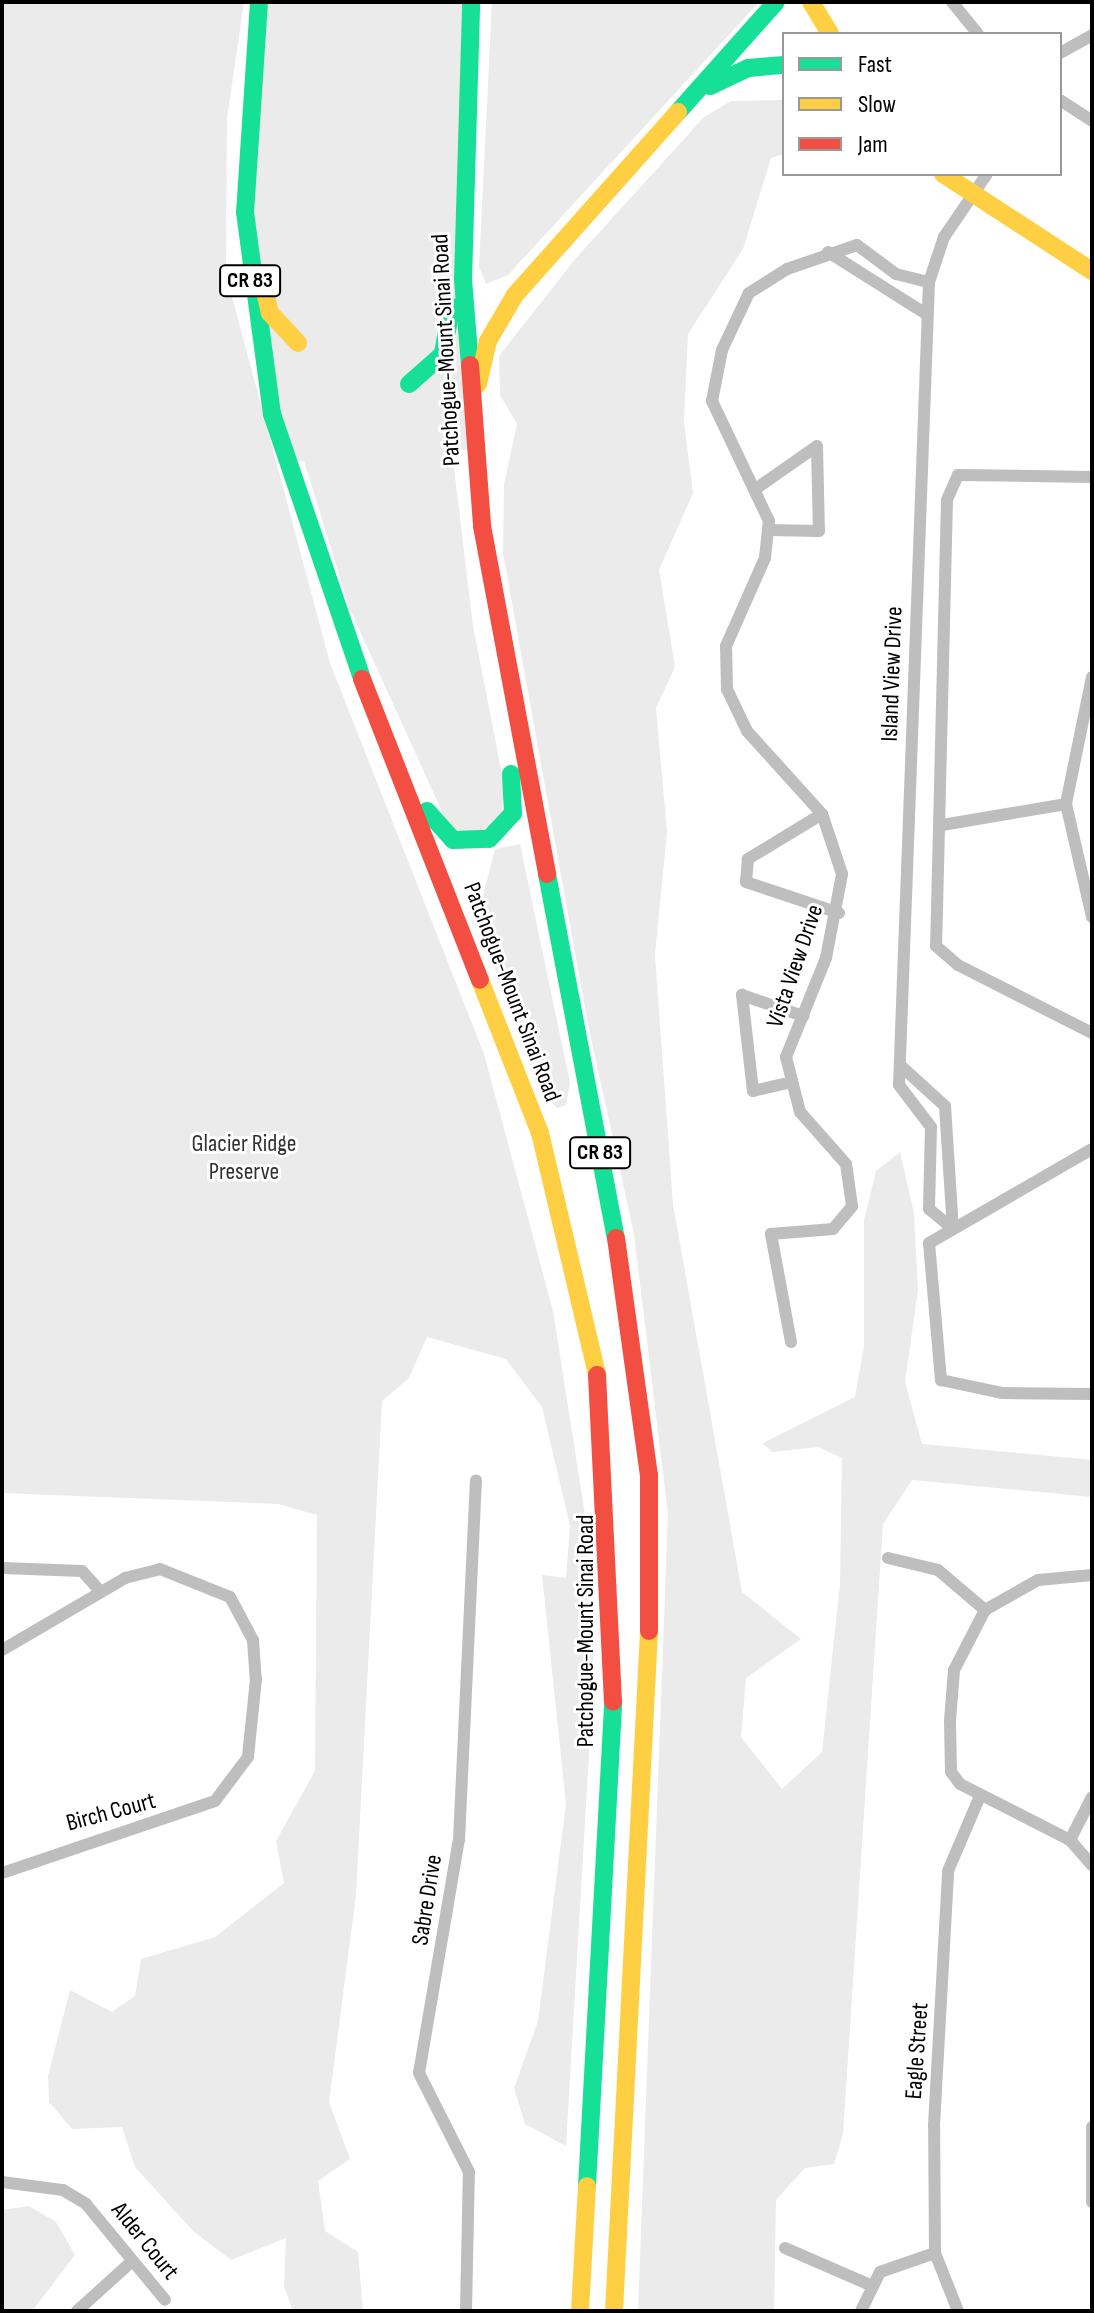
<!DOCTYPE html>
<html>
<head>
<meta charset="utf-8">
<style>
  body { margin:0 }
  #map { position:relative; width:1094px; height:2313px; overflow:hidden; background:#fff; font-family:"Sofia Sans Condensed",sans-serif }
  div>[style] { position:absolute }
  .green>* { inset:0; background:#ebebeb }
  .street>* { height:12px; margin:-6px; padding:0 6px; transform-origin:6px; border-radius:6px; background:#bebebe }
  .fast>* { height:18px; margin:-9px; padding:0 9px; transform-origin:9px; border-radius:9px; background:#16e098 }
  .slow>* { height:18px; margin:-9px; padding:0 9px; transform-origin:9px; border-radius:9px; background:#ffcf43 }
  .jam>* { height:18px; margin:-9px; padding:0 9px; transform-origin:9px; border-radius:9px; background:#f24e42 }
  span { translate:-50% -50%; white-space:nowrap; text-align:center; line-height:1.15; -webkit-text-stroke:6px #fff; paint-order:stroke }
  .shield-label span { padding:2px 6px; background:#fff; border:2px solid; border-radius:6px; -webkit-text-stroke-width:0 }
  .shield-label { font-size:22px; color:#000; font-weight:700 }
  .street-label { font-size:24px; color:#000 }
  .park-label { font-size:24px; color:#313131 }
  .frame { position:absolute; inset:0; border:4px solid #000; pointer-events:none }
  .legend { position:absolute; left:782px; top:32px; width:280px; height:144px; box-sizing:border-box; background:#fff; border:2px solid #999; margin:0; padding:10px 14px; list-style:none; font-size:24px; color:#000 }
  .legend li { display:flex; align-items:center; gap:16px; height:40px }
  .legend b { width:40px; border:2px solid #999 }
</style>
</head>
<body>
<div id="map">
  <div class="green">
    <div style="clip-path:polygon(2px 2px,244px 2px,227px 118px,226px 274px,330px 663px,484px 1054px,553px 1311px,586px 1521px,594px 1669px,566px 2146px,525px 2124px,514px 2088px,538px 2021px,566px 1804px,542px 1575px,566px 1578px,570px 1526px,542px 1407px,506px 1359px,427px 1337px,409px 1378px,382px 1401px,356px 1895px,329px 2102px,350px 2159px,318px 2181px,325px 2231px,358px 2252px,363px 2311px,293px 2311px,284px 2287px,286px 2238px,231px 2260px,193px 2231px,135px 2167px,122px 2127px,72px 2129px,49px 2102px,48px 2076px,70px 1990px,112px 2012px,135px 1996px,141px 1959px,215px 1937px,284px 1883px,276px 1841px,315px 1771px,317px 1515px,278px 1504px,2px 1493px)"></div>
    <div style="clip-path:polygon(259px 2px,471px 2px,473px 449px,452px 451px,473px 626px,504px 784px,502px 813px,491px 827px,469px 833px,449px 827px,349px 607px,304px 461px,284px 462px,253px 305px)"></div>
    <div style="clip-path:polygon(492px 2px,759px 2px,508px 275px,486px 284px,479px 267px)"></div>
    <div style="clip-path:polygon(784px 100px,784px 154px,771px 158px,743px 249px,688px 334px,684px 422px,693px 493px,659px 570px,675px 667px,656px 708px,667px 832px,655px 955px,673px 1204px,742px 1592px,801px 1639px,746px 1678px,741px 1737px,782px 1789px,822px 1752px,840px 1584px,842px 1458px,818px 1447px,772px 1452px,763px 1443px,855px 1397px,864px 1346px,864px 1220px,876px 1171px,900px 1152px,914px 1213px,918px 1290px,905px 1382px,922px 1444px,1092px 1460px,1092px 1497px,912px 1480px,883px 1524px,843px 2134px,834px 2164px,805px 2168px,776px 2200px,774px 2311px,638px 2311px,668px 1514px,634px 1234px,588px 1025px,503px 553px,504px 484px,517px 424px,500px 395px,499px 356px,576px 258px,704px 117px,731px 101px)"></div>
    <div style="clip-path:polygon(520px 844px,570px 1083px,566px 1105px,557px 1108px,538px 1088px,477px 919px,495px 849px)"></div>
    <div style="clip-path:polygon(29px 2206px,56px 2222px,75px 2255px,32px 2311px,2px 2311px,2px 2210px)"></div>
  </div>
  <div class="street">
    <div style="left:952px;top:2px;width:41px;rotate:50.9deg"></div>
    <div style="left:1060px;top:53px;width:37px;rotate:-29deg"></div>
    <div style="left:1060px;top:100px;width:38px;rotate:33deg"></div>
    <div style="left:828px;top:252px;width:116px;rotate:32.3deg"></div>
    <div style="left:1092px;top:477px;width:134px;rotate:-179.1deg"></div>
    <div style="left:958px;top:475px;width:27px;rotate:114deg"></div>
    <div style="left:947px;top:500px;width:446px;rotate:91.4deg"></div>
    <div style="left:936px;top:946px;width:29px;rotate:41deg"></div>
    <div style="left:958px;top:965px;width:150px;rotate:26.9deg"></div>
    <div style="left:757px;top:488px;width:73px;rotate:-35deg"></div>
    <div style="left:817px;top:446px;width:85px;rotate:88.7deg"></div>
    <div style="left:819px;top:531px;width:50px;rotate:-178.9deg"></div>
    <div style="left:1092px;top:677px;width:130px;rotate:101.6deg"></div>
    <div style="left:1066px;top:804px;width:116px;rotate:77deg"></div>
    <div style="left:822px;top:814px;width:87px;rotate:148.7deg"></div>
    <div style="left:748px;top:859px;width:23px;rotate:95deg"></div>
    <div style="left:746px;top:882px;width:98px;rotate:18.4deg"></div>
    <div style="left:942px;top:825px;width:126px;rotate:-9.6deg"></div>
    <div style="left:902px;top:1067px;width:58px;rotate:42.2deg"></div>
    <div style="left:945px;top:1106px;width:123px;rotate:86.3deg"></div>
    <div style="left:792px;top:1082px;width:40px;rotate:167deg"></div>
    <div style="left:753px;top:1091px;width:97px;rotate:-96.5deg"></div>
    <div style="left:742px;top:995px;width:65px;rotate:19deg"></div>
    <div style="left:1092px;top:1149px;width:188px;rotate:150deg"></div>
    <div style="left:929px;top:1243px;width:138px;rotate:85deg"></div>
    <div style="left:941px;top:1380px;width:62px;rotate:12deg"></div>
    <div style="left:1002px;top:1393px;width:90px;rotate:0.6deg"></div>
    <div style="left:953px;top:1229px;width:31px;rotate:-140deg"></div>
    <div style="left:929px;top:1209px;width:82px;rotate:-88.6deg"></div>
    <div style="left:931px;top:1127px;width:53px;rotate:-127.3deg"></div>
    <div style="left:899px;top:1085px;width:804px;rotate:-87.86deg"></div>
    <div style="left:929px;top:282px;width:47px;rotate:-71.6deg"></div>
    <div style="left:944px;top:237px;width:76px;rotate:-55.7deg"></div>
    <div style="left:791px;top:1342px;width:110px;rotate:-100.5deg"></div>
    <div style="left:771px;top:1234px;width:62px;rotate:-4.6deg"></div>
    <div style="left:833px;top:1229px;width:30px;rotate:-50deg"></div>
    <div style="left:852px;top:1206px;width:42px;rotate:-98.1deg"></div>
    <div style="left:846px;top:1164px;width:69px;rotate:-131.5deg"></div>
    <div style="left:800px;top:1112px;width:57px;rotate:-104.3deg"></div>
    <div style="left:786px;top:1057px;width:107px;rotate:-68deg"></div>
    <div style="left:826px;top:958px;width:86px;rotate:-79.2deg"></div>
    <div style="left:842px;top:874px;width:63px;rotate:-108.4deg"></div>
    <div style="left:822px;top:814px;width:112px;rotate:-132.1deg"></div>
    <div style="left:747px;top:731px;width:47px;rotate:-115.5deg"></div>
    <div style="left:727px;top:689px;width:43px;rotate:-91.3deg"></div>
    <div style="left:726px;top:646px;width:96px;rotate:-66.1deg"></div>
    <div style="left:765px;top:558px;width:37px;rotate:-84deg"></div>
    <div style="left:769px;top:521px;width:133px;rotate:-115.4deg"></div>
    <div style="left:712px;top:401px;width:52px;rotate:-78.9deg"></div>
    <div style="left:722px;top:350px;width:63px;rotate:-64.7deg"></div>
    <div style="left:749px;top:293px;width:45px;rotate:-32.3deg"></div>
    <div style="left:787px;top:269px;width:74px;rotate:-18.9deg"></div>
    <div style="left:857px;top:245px;width:49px;rotate:36.6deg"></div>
    <div style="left:896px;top:274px;width:34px;rotate:14deg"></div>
    <div style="left:888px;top:1558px;width:51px;rotate:13.5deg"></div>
    <div style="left:938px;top:1570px;width:62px;rotate:40.4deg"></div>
    <div style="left:2px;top:1568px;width:80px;rotate:2.1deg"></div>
    <div style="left:82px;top:1571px;width:28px;rotate:48deg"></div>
    <div style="left:1092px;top:1575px;width:54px;rotate:174.7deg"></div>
    <div style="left:1038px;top:1580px;width:61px;rotate:150.5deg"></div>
    <div style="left:985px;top:1610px;width:68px;rotate:117.3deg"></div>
    <div style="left:954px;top:1670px;width:51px;rotate:94.5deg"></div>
    <div style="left:950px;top:1721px;width:51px;rotate:88.9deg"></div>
    <div style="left:951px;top:1772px;width:15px;rotate:53deg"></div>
    <div style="left:960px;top:1784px;width:123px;rotate:27deg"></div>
    <div style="left:1070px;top:1840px;width:33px;rotate:49deg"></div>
    <div style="left:2px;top:1650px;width:143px;rotate:-30.3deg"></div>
    <div style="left:125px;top:1578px;width:36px;rotate:-14deg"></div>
    <div style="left:160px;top:1569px;width:75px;rotate:21.8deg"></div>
    <div style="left:230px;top:1597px;width:49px;rotate:61.9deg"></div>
    <div style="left:253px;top:1640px;width:39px;rotate:86deg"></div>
    <div style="left:256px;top:1679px;width:78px;rotate:95.9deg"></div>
    <div style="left:248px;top:1757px;width:55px;rotate:126.9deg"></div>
    <div style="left:215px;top:1801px;width:225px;rotate:161.3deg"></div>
    <div style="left:1070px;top:1840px;width:48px;rotate:-62.9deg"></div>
    <div style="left:1092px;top:2127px;width:75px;rotate:90deg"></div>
    <div style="left:2px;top:2182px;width:62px;rotate:7.5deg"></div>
    <div style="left:63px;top:2190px;width:27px;rotate:31deg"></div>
    <div style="left:86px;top:2204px;width:124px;rotate:50.5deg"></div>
    <div style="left:785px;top:2248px;width:93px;rotate:23.5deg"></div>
    <div style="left:77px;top:2311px;width:70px;rotate:-42.1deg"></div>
    <div style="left:466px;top:2311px;width:139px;rotate:-88.8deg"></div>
    <div style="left:469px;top:2172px;width:111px;rotate:-116.8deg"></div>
    <div style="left:419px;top:2073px;width:236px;rotate:-80.3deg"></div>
    <div style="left:459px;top:1840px;width:360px;rotate:-87.3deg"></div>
    <div style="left:861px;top:2311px;width:43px;rotate:-64deg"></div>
    <div style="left:880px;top:2272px;width:58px;rotate:-19.1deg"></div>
    <div style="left:958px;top:2311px;width:62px;rotate:-111.6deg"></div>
    <div style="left:935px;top:2253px;width:128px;rotate:-90.4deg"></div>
    <div style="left:934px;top:2125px;width:254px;rotate:-86.8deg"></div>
    <div style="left:948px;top:1871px;width:82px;rotate:-66.9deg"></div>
  </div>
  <div class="fast">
    <div style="left:259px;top:2px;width:210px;rotate:93.8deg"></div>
    <div style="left:245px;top:212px;width:204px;rotate:82.4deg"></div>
    <div style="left:272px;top:414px;width:280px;rotate:71.2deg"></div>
    <div style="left:710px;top:86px;width:42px;rotate:-25.3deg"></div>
    <div style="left:748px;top:68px;width:36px;rotate:-5deg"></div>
    <div style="left:678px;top:112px;width:147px;rotate:-48.3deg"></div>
    <div style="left:470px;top:365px;width:86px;rotate:-94.7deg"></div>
    <div style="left:463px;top:279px;width:277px;rotate:-88.3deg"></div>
    <div style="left:409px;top:384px;width:45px;rotate:-41.4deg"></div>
    <div style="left:443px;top:354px;width:48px;rotate:-80.3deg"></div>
    <div style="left:427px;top:811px;width:39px;rotate:48deg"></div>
    <div style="left:453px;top:840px;width:36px;rotate:-2deg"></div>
    <div style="left:489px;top:839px;width:35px;rotate:-47deg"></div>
    <div style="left:513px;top:813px;width:39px;rotate:-93deg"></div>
    <div style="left:547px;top:874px;width:370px;rotate:79.3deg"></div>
    <div style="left:587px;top:2186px;width:485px;rotate:-86.9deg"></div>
  </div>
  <div class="slow">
    <div style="left:811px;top:2px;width:37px;rotate:59deg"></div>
    <div style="left:943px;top:174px;width:178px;rotate:33.1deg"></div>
    <div style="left:263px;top:283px;width:31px;rotate:77deg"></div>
    <div style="left:270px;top:313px;width:41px;rotate:47deg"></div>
    <div style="left:478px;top:384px;width:44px;rotate:-76.9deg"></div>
    <div style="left:488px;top:341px;width:53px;rotate:-59.6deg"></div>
    <div style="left:515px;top:295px;width:245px;rotate:-48.3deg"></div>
    <div style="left:480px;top:980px;width:164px;rotate:68.6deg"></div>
    <div style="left:540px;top:1133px;width:249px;rotate:76.7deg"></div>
    <div style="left:580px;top:2311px;width:125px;rotate:-86.8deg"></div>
    <div style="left:614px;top:2311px;width:681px;rotate:-87.05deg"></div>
  </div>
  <div class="jam">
    <div style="left:470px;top:365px;width:161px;rotate:85.7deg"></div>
    <div style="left:482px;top:526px;width:354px;rotate:79.4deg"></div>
    <div style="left:362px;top:679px;width:323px;rotate:68.6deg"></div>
    <div style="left:616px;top:1238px;width:239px;rotate:82.1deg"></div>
    <div style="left:649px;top:1475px;width:156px;rotate:90deg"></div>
    <div style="left:597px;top:1375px;width:327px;rotate:87.2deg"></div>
  </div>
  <div class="shield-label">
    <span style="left:250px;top:281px">CR 83</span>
    <span style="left:600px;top:1153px">CR 83</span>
  </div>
  <div class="street-label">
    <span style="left:446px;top:350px;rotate:-93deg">Patchogue-Mount Sinai Road</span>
    <span style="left:892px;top:674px;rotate:-88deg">Island View Drive</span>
    <span style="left:795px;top:966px;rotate:-71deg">Vista View Drive</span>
    <span style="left:512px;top:992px;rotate:69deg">Patchogue-Mount Sinai Road</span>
    <span style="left:586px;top:1631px;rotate:-90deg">Patchogue-Mount Sinai Road</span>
    <span style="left:111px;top:1812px;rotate:-15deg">Birch Court</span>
    <span style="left:427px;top:1900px;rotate:-81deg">Sabre Drive</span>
    <span style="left:917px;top:2051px;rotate:-86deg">Eagle Street</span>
    <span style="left:145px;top:2241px;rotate:51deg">Alder Court</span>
  </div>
  <div class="park-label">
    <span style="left:244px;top:1158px">Glacier Ridge<br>Preserve</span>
  </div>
  <div class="frame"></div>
  <ul class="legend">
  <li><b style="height:10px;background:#16e098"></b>Fast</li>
  <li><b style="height:10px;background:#ffcf43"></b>Slow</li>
  <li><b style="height:10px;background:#f24e42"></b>Jam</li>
  </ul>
</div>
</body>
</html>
